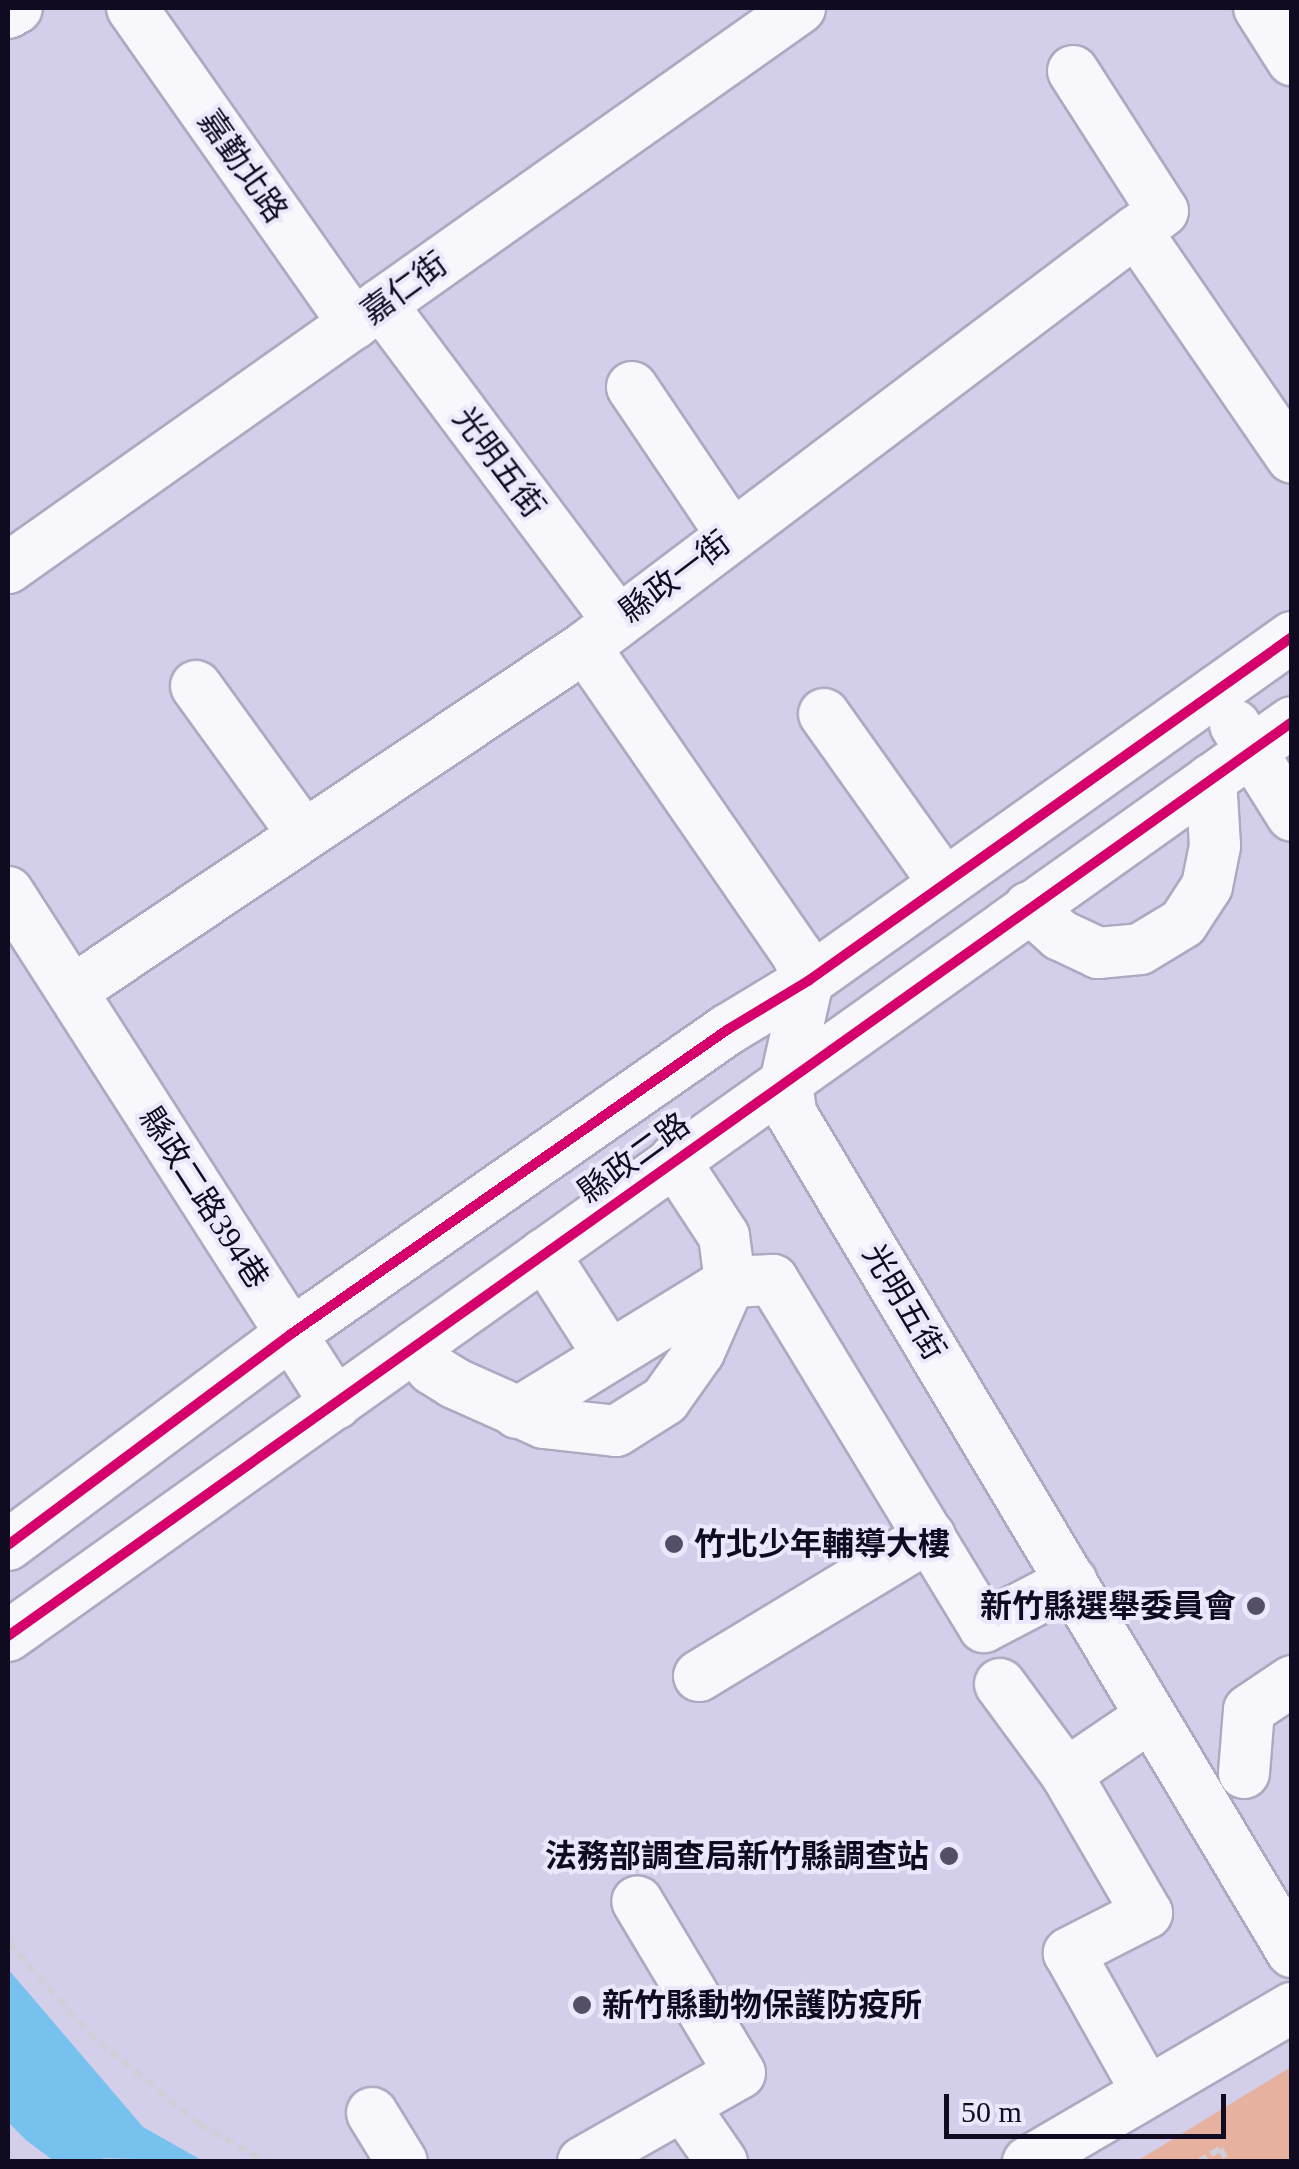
<!DOCTYPE html>
<html>
<head>
<meta charset="utf-8">
<style>
  body { margin:0 }
  #map { position:relative; width:1299px; height:2169px; overflow:hidden; background:#d3cee9; font-family:"Times New Roman","Noto Sans TC",serif }
  div>[style] { position:absolute }
  .green>* { inset:0; background:#e6b29f }
  .water>* { inset:0; background:#77c1ef }
  .path>* { height:6px; margin-top:-3px; transform-origin:0; background:repeating-linear-gradient(90deg,#d0ced7 0 10px,transparent 0 15px) }
  .roads { filter:drop-shadow(2px 0 #ada9c0) drop-shadow(-2px 0 #ada9c0) drop-shadow(0 2px #ada9c0) drop-shadow(0 -2px #ada9c0) }
  .minor>* { height:50px; margin:-25px; padding:0 25px; transform-origin:25px; border-radius:25px; background:#f8f8fc }
  .cycleway>* { height:10px; margin:-5px; padding:0 5px; transform-origin:5px; border-radius:5px; background:#d6006c }
  .dots>* { width:28px; height:28px; translate:-50% -50%; box-sizing:border-box; border:5px solid #ebe8fc; border-radius:50% }
  span { translate:-50% -50%; white-space:nowrap; text-align:center; line-height:1.15; -webkit-text-stroke:8px #ebe8fc; paint-order:stroke }
  .street-label { font-size:32px; color:#100b21 }
  .poi-label { font-size:32px; color:#100b21; font-weight:700 }
  .left { translate:0 -50%; text-align:left }
  .right { translate:-100% -50%; text-align:right }
  .frame { position:absolute; inset:0; border:10px solid #100b21; pointer-events:none }
  .scale { position:absolute; left:944px; top:2094px; width:282px; height:45px; box-sizing:border-box; border:5px solid #100b21; border-top:0; padding-left:12px; font-size:30px; line-height:35px; white-space:nowrap; color:#100b21; -webkit-text-stroke:8px #ebe8fc; paint-order:stroke }
</style>
</head>
<body>
<div id="map">
  <div class="green">
    <div style="clip-path:polygon(1291px 2067px,1291px 2161px,1137px 2161px)"></div>
  </div>
  <div class="water">
    <div style="clip-path:polygon(8px 1969px,143px 2127px,203px 2161px,103px 2158px,102px 2161px,54px 2161px,26px 2140px,8px 2122px)"></div>
  </div>
  <div class="path">
    <div style="left:8px;top:1942px;width:120px;rotate:48.4deg"></div>
    <div style="left:88px;top:2032px;width:144px;rotate:39.7deg"></div>
    <div style="left:199px;top:2124px;width:78px;rotate:29.2deg"></div>
    <div style="left:1198px;top:2162px;width:26px;rotate:-31deg"></div>
    <div style="left:1220px;top:2149px;width:15px;rotate:58deg"></div>
  </div>
  <div class="roads">
    <div class="minor">
      <div style="left:132px;top:8px;width:386px;rotate:54.9deg"></div>
      <div style="left:1259px;top:8px;width:62px;rotate:57.6deg"></div>
      <div style="left:8px;top:13px;width:10px;rotate:-29deg"></div>
      <div style="left:1073px;top:71px;width:166px;rotate:57.3deg"></div>
      <div style="left:1163px;top:211px;width:34px;rotate:143deg"></div>
      <div style="left:381px;top:304px;width:394px;rotate:53.2deg"></div>
      <div style="left:632px;top:387px;width:177px;rotate:56deg"></div>
      <div style="left:8px;top:568px;width:970px;rotate:-35.26deg"></div>
      <div style="left:585px;top:647px;width:373px;rotate:55.4deg"></div>
      <div style="left:797px;top:954px;width:29px;rotate:68deg"></div>
      <div style="left:808px;top:981px;width:100px;rotate:102.7deg"></div>
      <div style="left:786px;top:1079px;width:36px;rotate:81deg"></div>
      <div style="left:792px;top:1115px;width:975px;rotate:59.15deg"></div>
      <div style="left:196px;top:686px;width:184px;rotate:54.1deg"></div>
      <div style="left:824px;top:714px;width:207px;rotate:54.6deg"></div>
      <div style="left:1235px;top:725px;width:107px;rotate:57.9deg"></div>
      <div style="left:8px;top:892px;width:608px;rotate:57.36deg"></div>
      <div style="left:1029px;top:907px;width:42px;rotate:42.1deg"></div>
      <div style="left:1060px;top:935px;width:42px;rotate:25.3deg"></div>
      <div style="left:1098px;top:953px;width:42px;rotate:-5.4deg"></div>
      <div style="left:1140px;top:949px;width:50px;rotate:-31.2deg"></div>
      <div style="left:1183px;top:923px;width:44px;rotate:-57deg"></div>
      <div style="left:1207px;top:886px;width:41px;rotate:-78.7deg"></div>
      <div style="left:1215px;top:846px;width:67px;rotate:-93.4deg"></div>
      <div style="left:72px;top:991px;width:618px;rotate:-33.84deg"></div>
      <div style="left:585px;top:647px;width:690px;rotate:-37.05deg"></div>
      <div style="left:1136px;top:231px;width:275px;rotate:55.5deg"></div>
      <div style="left:544px;top:1254px;width:119px;rotate:57.4deg"></div>
      <div style="left:414px;top:1347px;width:28px;rotate:51deg"></div>
      <div style="left:432px;top:1369px;width:26px;rotate:32deg"></div>
      <div style="left:454px;top:1383px;width:98px;rotate:24deg"></div>
      <div style="left:544px;top:1423px;width:72px;rotate:6.3deg"></div>
      <div style="left:616px;top:1431px;width:58px;rotate:-32.3deg"></div>
      <div style="left:665px;top:1400px;width:59px;rotate:-54.7deg"></div>
      <div style="left:699px;top:1352px;width:77px;rotate:-66.1deg"></div>
      <div style="left:730px;top:1282px;width:46px;rotate:-97.4deg"></div>
      <div style="left:724px;top:1236px;width:91px;rotate:-123.3deg"></div>
      <div style="left:517px;top:1413px;width:250px;rotate:-31.6deg"></div>
      <div style="left:730px;top:1282px;width:43px;rotate:-2.7deg"></div>
      <div style="left:773px;top:1280px;width:406px;rotate:58.7deg"></div>
      <div style="left:984px;top:1627px;width:99px;rotate:-27.6deg"></div>
      <div style="left:8px;top:1545px;width:353px;rotate:-36.7deg"></div>
      <div style="left:291px;top:1334px;width:532px;rotate:-34.89deg"></div>
      <div style="left:727px;top:1030px;width:95px;rotate:-31.2deg"></div>
      <div style="left:808px;top:981px;width:594px;rotate:-35.4deg"></div>
      <div style="left:8px;top:1636px;width:1576px;rotate:-35.44deg"></div>
      <div style="left:699px;top:1676px;width:270px;rotate:-31.2deg"></div>
      <div style="left:1000px;top:1684px;width:112px;rotate:53.7deg"></div>
      <div style="left:1066px;top:1774px;width:161px;rotate:59.8deg"></div>
      <div style="left:1147px;top:1913px;width:88px;rotate:152.9deg"></div>
      <div style="left:1069px;top:1953px;width:159px;rotate:60.7deg"></div>
      <div style="left:1244px;top:1773px;width:63px;rotate:-85.5deg"></div>
      <div style="left:1249px;top:1710px;width:52px;rotate:-34deg"></div>
      <div style="left:1066px;top:1774px;width:102px;rotate:-34.2deg"></div>
      <div style="left:684px;top:2107px;width:67px;rotate:55.4deg"></div>
      <div style="left:372px;top:2113px;width:57px;rotate:58.5deg"></div>
      <div style="left:583px;top:2162px;width:180px;rotate:-29.5deg"></div>
      <div style="left:740px;top:2073px;width:200px;rotate:-120.9deg"></div>
      <div style="left:1028px;top:2162px;width:306px;rotate:-30.3deg"></div>
    </div>
  </div>
  <div class="cycleway">
    <div style="left:8px;top:1545px;width:353px;rotate:-36.7deg"></div>
    <div style="left:291px;top:1334px;width:532px;rotate:-34.89deg"></div>
    <div style="left:727px;top:1030px;width:95px;rotate:-31.2deg"></div>
    <div style="left:808px;top:981px;width:594px;rotate:-35.4deg"></div>
    <div style="left:8px;top:1636px;width:1576px;rotate:-35.44deg"></div>
  </div>
  <div class="dots">
    <div style="left:674px;top:1544px;background:#544f67"></div>
    <div style="left:1256px;top:1606px;background:#544f67"></div>
    <div style="left:949px;top:1856px;background:#544f67"></div>
    <div style="left:582px;top:2005px;background:#544f67"></div>
  </div>
  <div class="street-label">
    <span style="left:243px;top:166px;rotate:55deg">嘉勤北路</span>
    <span style="left:404px;top:288px;rotate:-36deg">嘉仁街</span>
    <span style="left:499px;top:462px;rotate:53deg">光明五街</span>
    <span style="left:675px;top:577px;rotate:-37deg">縣政一街</span>
    <span style="left:634px;top:1158px;rotate:-36deg">縣政二路</span>
    <span style="left:204px;top:1198px;rotate:57deg">縣政二路394巷</span>
    <span style="left:904px;top:1302px;rotate:59deg">光明五街</span>
  </div>
  <div class="poi-label">
    <span class="left" style="left:694px;top:1544px">竹北少年輔導大樓</span>
    <span class="right" style="left:1236px;top:1606px">新竹縣選舉委員會</span>
    <span class="right" style="left:929px;top:1856px">法務部調查局新竹縣調查站</span>
    <span class="left" style="left:602px;top:2005px">新竹縣動物保護防疫所</span>
  </div>
  <div class="frame"></div>
  <div class="scale">50 m</div>
</div>
</body>
</html>
